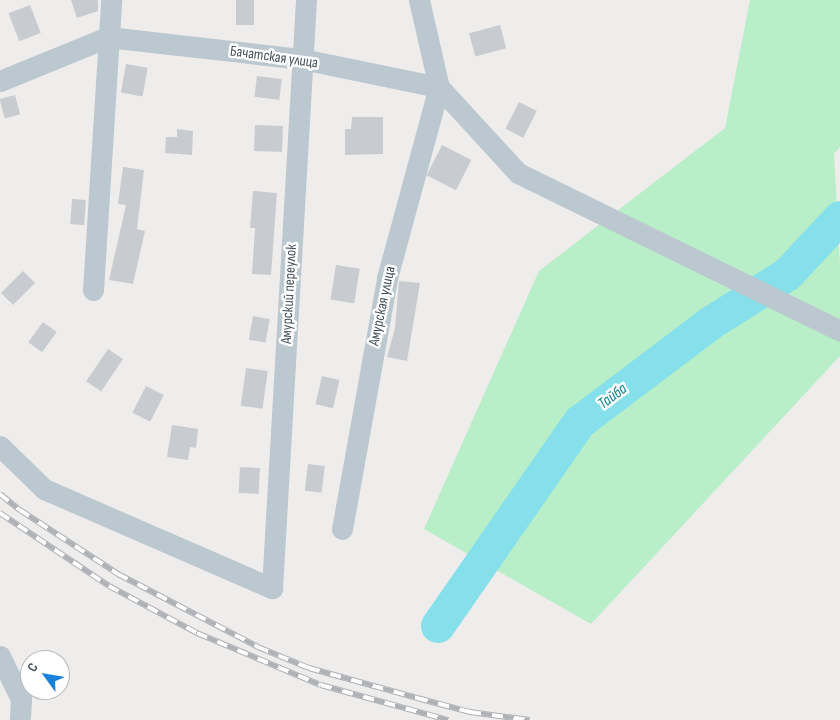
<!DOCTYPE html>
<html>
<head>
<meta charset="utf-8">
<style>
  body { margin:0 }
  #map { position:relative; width:840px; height:720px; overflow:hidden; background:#efecec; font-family:"Sofia Sans Condensed",sans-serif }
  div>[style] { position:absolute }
  .green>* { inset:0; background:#b8eec8 }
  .river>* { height:34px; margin:-17px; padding:0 17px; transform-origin:17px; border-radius:17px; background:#85e0eb }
  .building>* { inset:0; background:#c8ccd1; transform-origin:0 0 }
  .street>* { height:21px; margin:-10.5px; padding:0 10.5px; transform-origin:10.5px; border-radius:10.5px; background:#bcc8cf }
  .rail>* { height:5.5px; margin-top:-2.75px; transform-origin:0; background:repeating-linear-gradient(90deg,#fff 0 11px,#aeb2b6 0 22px); box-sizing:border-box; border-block:1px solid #aeb2b6 }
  span { translate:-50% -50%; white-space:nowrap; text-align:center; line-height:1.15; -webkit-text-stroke:5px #fff; paint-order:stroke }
  .street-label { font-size:15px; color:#445159 }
  .water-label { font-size:16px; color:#0d808f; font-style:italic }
  .north { position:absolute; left:20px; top:650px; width:50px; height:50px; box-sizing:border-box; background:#fff; border:1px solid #b4b9bd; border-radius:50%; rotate:302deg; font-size:14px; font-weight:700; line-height:20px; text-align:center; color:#445159 }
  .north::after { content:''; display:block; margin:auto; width:18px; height:22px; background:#1881dc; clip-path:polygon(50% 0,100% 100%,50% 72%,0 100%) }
</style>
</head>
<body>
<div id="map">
  <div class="green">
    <div style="clip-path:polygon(750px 0,840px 0,840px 147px,834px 154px,840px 264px,840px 356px,591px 624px,424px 529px,539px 271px,725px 128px)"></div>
  </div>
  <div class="river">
    <div style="left:438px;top:626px;width:249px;rotate:-55.2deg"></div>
    <div style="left:580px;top:422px;width:164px;rotate:-37.1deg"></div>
    <div style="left:711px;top:323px;width:91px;rotate:-32.5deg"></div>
    <div style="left:788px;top:274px;width:76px;rotate:-47.1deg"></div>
  </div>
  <div class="building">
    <div style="clip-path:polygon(71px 0,98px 0,98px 11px,77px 18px)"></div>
    <div style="left:236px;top:0;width:18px;height:25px"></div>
    <div style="left:30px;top:5px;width:30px;height:23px;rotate:69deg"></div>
    <div style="left:500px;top:25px;width:24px;height:32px;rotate:75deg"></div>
    <div style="left:126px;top:64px;width:22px;height:29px;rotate:10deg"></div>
    <div style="left:257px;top:76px;width:25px;height:21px;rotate:7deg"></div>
    <div style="left:15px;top:95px;width:20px;height:16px;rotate:75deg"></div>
    <div style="left:519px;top:102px;width:20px;height:30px;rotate:27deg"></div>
    <div style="clip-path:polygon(352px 117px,383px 117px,383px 154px,345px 155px,345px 129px,351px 129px)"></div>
    <div style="left:255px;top:125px;width:28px;height:26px;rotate:2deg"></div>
    <div style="clip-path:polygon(177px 129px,193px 131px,192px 155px,165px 153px,166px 137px,177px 137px)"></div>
    <div style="left:442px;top:145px;width:33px;height:34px;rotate:27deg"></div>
    <div style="clip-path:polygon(123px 167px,144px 170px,137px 229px,145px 231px,133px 284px,109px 280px,126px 205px,118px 204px)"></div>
    <div style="clip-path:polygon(253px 191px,277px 193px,271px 275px,252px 274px,255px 228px,250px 228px)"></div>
    <div style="left:72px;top:199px;width:14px;height:25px;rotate:4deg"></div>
    <div style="left:336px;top:265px;width:24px;height:35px;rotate:9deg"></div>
    <div style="left:23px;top:271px;width:17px;height:31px;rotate:45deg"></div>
    <div style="clip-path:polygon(399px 281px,420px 283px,407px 361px,387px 357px,395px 328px)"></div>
    <div style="left:253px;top:316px;width:17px;height:24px;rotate:10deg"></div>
    <div style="left:43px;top:322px;width:17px;height:25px;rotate:36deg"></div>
    <div style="left:108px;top:349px;width:18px;height:39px;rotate:34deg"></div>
    <div style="left:246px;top:368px;width:22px;height:38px;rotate:8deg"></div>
    <div style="left:322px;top:376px;width:18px;height:29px;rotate:13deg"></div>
    <div style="left:146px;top:386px;width:20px;height:30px;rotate:27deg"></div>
    <div style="clip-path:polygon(172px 425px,198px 429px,196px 448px,190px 447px,188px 460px,167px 457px)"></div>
    <div style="left:308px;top:464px;width:17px;height:27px;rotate:7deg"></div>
    <div style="left:240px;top:467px;width:20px;height:26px;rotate:3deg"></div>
  </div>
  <div class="street">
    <div style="left:419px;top:0;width:89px;rotate:77.1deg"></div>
    <div style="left:439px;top:87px;width:117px;rotate:47.4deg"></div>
    <div style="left:518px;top:173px;width:359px;rotate:26.1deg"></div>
    <div style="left:0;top:81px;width:117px;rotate:-22.2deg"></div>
    <div style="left:108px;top:37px;width:195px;rotate:6.5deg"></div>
    <div style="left:302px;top:59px;width:140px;rotate:11.6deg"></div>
    <div style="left:93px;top:290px;width:291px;rotate:-86.4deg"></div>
    <div style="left:0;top:446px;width:62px;rotate:44.3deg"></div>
    <div style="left:44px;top:489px;width:249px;rotate:23.5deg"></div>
    <div style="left:272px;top:588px;width:589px;rotate:-86.69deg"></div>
    <div style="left:342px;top:529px;width:255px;rotate:-79.8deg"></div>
    <div style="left:387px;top:278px;width:198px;rotate:-74.8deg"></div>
    <div style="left:0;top:656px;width:48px;rotate:64deg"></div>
    <div style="left:21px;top:699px;width:21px;rotate:93deg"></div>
  </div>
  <div class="rail">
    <div style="left:0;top:494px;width:26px;rotate:39deg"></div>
    <div style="left:20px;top:510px;width:117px;rotate:33.1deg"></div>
    <div style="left:118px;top:574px;width:158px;rotate:27.5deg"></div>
    <div style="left:258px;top:647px;width:55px;rotate:22.4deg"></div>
    <div style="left:309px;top:668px;width:112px;rotate:15.5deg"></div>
    <div style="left:417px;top:698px;width:55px;rotate:14.8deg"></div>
    <div style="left:470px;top:712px;width:60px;rotate:7.7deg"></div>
    <div style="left:0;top:513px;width:131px;rotate:33.8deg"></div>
    <div style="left:109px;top:586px;width:100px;rotate:28.1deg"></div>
    <div style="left:197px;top:633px;width:134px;rotate:22.8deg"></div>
    <div style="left:321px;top:685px;width:132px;rotate:15.4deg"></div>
  </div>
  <div class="street-label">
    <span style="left:274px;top:57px;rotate:8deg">Бачатская улица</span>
    <span style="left:289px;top:294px;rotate:-87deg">Амурский переулок</span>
    <span style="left:382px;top:306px;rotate:-78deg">Амурская улица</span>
  </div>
  <div class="water-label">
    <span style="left:613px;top:397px;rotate:-37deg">Тайба</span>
  </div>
  <div class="north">С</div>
</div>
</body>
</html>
